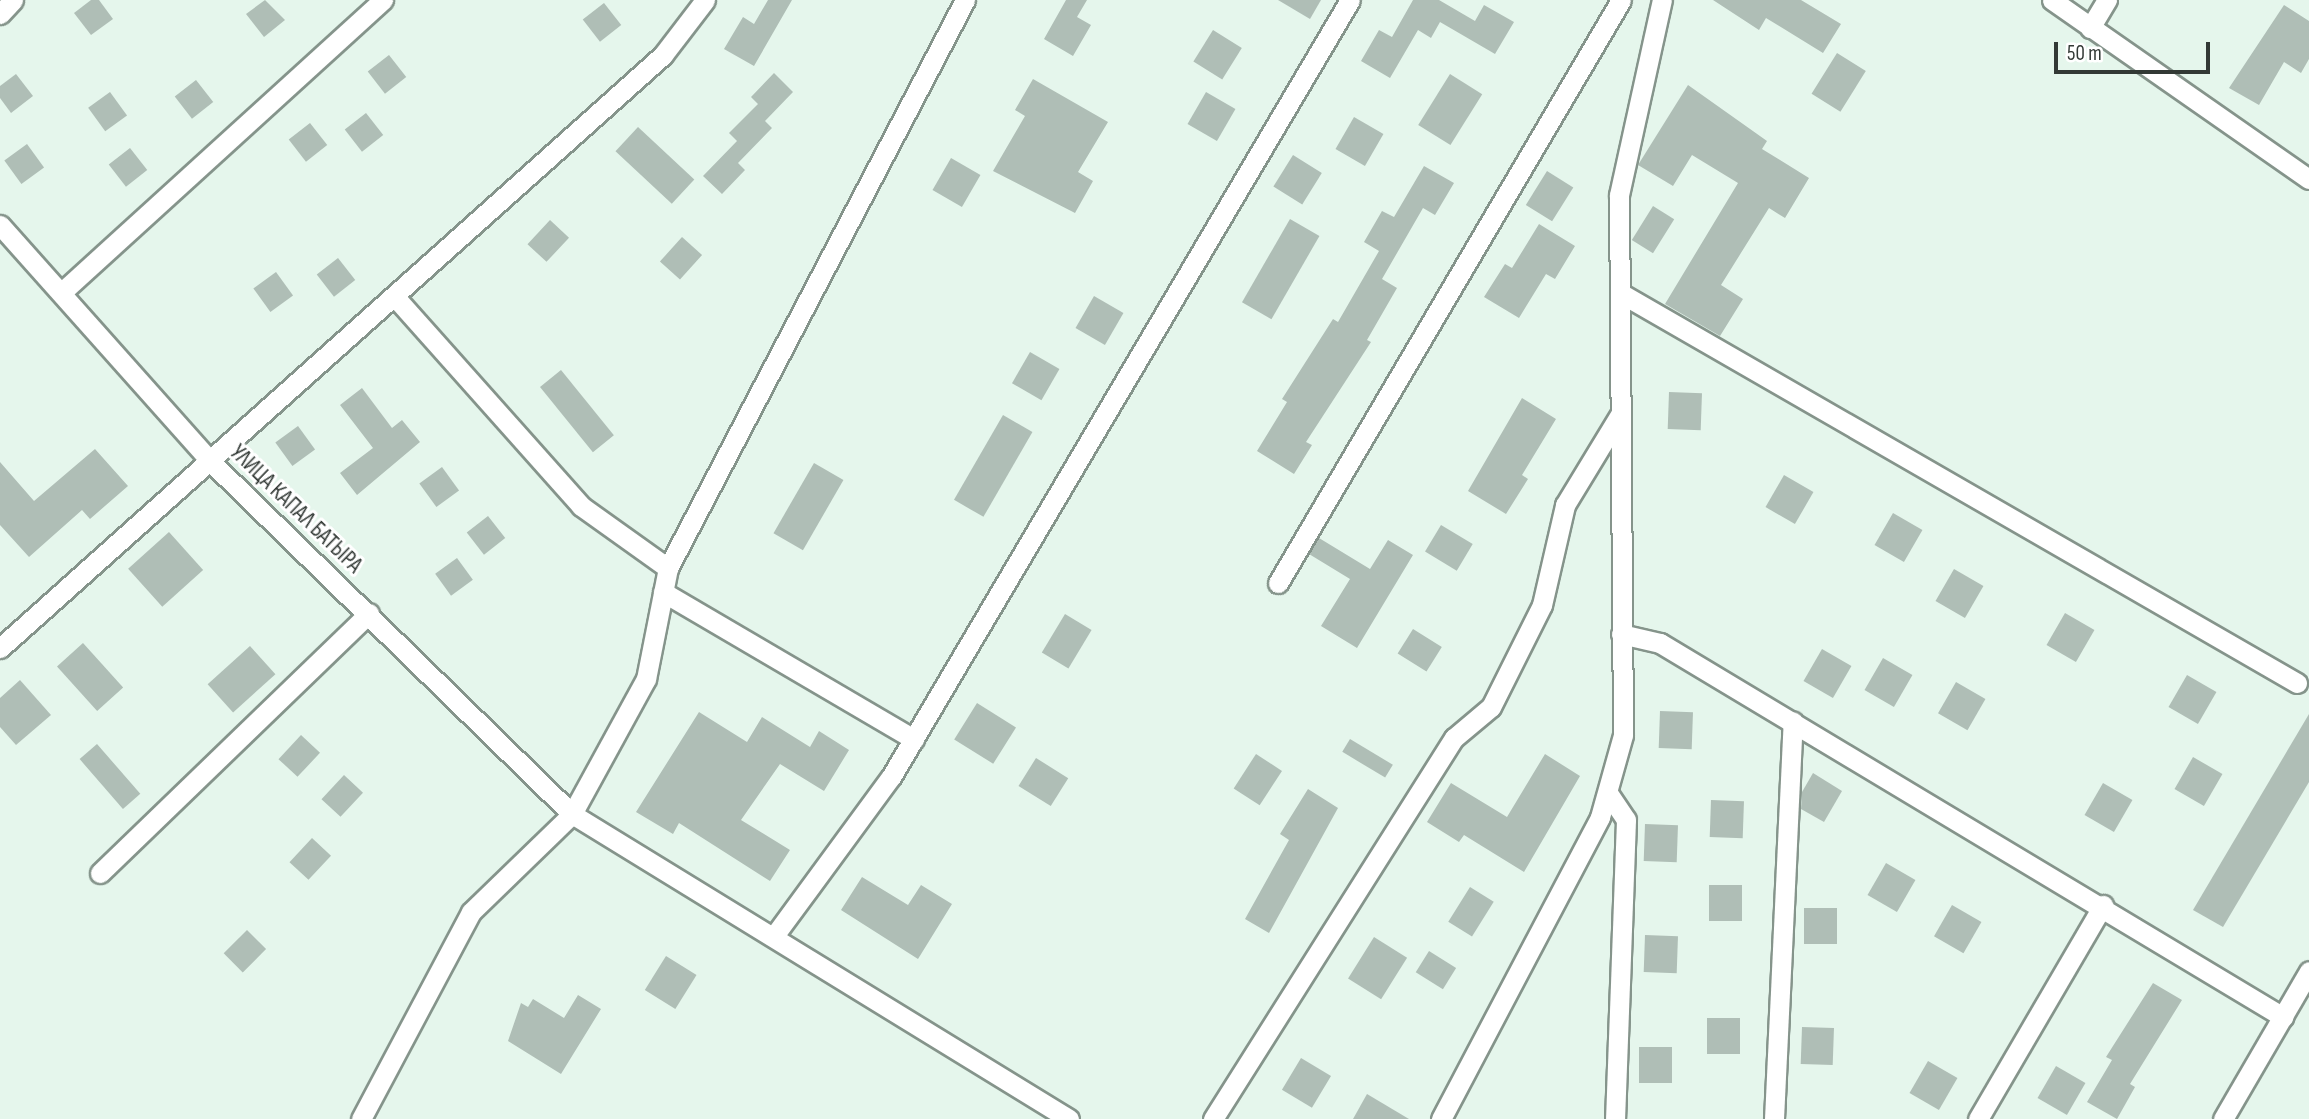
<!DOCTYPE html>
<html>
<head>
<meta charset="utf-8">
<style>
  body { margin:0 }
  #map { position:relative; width:2309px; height:1119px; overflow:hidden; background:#e5f6ec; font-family:"Sofia Sans Condensed",sans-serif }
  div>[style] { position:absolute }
  .building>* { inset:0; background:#afbeb6; transform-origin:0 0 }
  .roads { filter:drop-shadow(2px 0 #85948b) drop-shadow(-2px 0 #85948b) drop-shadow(0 2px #85948b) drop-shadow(0 -2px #85948b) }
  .minor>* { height:19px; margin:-9.5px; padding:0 9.5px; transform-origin:9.5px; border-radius:9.5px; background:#fff }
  span { translate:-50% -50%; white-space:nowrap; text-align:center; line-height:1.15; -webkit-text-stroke:6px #fff; paint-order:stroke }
  .street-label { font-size:23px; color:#323935 }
  .scale { position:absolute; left:2054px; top:42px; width:156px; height:32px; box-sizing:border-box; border:4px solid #323935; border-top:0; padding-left:9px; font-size:21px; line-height:24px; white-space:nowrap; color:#323935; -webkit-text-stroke:5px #fff; paint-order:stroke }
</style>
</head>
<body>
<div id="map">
  <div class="building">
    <div style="clip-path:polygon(91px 0,99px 0,113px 19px,91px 35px,74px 13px)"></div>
    <div style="clip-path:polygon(265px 0,285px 20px,264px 37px,246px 14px)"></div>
    <div style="clip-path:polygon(768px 0,792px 0,754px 66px,724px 49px,743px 17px,754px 24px)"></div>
    <div style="clip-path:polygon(1066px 0,1087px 0,1077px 17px,1091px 25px,1073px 56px,1044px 39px)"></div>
    <div style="clip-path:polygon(1278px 0,1321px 0,1310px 19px)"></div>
    <div style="clip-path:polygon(1413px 0,1439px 0,1475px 21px,1484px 5px,1514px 22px,1495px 54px,1440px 22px,1431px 38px,1418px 30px,1390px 78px,1361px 61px,1379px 30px,1392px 37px)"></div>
    <div style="clip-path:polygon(1713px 0,1801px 0,1841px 24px,1823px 53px,1766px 18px,1759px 30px)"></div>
    <div style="left:604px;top:3px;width:28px;height:27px;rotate:52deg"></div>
    <div style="clip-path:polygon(2284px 5px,2309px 21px,2309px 59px,2301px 73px,2284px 62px,2259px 105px,2229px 88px)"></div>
    <div style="left:1213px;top:30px;width:34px;height:37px;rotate:32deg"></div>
    <div style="left:1837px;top:53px;width:34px;height:48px;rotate:32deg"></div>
    <div style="left:389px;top:55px;width:28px;height:27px;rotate:52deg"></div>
    <div style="clip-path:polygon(774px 73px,793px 92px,765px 121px,772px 128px,738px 163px,745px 170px,722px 194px,703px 176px,737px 141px,729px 133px,758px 104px,751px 97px)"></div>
    <div style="clip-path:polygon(16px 74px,33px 96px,11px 113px,0 98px,0 86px)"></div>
    <div style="left:1450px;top:74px;width:38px;height:60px;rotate:32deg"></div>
    <div style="clip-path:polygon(1033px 79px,1108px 122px,1078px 172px,1093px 181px,1075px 213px,993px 171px,1025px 116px,1015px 110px)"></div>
    <div style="left:196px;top:80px;width:28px;height:27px;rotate:52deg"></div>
    <div style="clip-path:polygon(1688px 85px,1767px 141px,1762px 149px,1809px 178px,1785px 218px,1769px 208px,1721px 285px,1743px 299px,1720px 336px,1665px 304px,1738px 183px,1692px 155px,1673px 186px,1638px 165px)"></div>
    <div style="left:110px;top:92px;width:29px;height:27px;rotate:54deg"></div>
    <div style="left:1206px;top:92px;width:34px;height:37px;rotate:30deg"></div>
    <div style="left:366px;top:113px;width:28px;height:27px;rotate:52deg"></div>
    <div style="left:1354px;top:117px;width:34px;height:37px;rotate:30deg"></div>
    <div style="left:310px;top:123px;width:28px;height:27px;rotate:52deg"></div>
    <div style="left:638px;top:127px;width:77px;height:33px;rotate:43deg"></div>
    <div style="left:27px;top:144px;width:29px;height:28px;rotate:54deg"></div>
    <div style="left:130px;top:148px;width:28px;height:27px;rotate:52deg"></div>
    <div style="left:1293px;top:155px;width:34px;height:37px;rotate:32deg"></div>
    <div style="left:951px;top:158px;width:34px;height:37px;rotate:30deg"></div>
    <div style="clip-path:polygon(1424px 166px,1454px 183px,1435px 215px,1423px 208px,1382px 279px,1397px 288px,1367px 340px,1371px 342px,1306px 442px,1312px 445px,1294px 474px,1257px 451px,1287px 402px,1282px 399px,1333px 319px,1338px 322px,1379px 251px,1364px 242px,1382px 211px,1394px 217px)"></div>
    <div style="left:1547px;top:171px;width:31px;height:40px;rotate:32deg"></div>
    <div style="left:1653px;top:206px;width:25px;height:40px;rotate:32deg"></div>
    <div style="left:1290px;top:219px;width:34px;height:96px;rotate:30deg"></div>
    <div style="left:550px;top:220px;width:26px;height:33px;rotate:43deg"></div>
    <div style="clip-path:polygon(1539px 224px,1575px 246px,1555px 279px,1546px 274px,1519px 318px,1484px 297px,1505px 264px,1512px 268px)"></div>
    <div style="left:682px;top:237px;width:27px;height:33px;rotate:42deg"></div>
    <div style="left:338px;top:258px;width:28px;height:27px;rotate:52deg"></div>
    <div style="left:276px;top:272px;width:29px;height:28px;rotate:54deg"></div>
    <div style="left:1094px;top:296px;width:34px;height:37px;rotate:30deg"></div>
    <div style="left:1030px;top:352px;width:34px;height:36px;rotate:30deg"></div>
    <div style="left:561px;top:370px;width:84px;height:27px;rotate:51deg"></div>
    <div style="clip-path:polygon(362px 388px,392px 428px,402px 420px,420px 442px,357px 495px,340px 473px,373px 448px,340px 405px)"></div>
    <div style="left:1669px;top:392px;width:33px;height:37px;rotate:2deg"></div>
    <div style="clip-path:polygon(1522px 398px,1556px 419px,1522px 475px,1528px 479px,1506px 514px,1468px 491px)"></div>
    <div style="left:1003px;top:415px;width:34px;height:98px;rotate:30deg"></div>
    <div style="left:298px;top:426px;width:29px;height:28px;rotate:54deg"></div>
    <div style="clip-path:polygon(95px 449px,128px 486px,90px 519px,82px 510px,29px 557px,0 525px,0 462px,34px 501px)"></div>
    <div style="left:814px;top:463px;width:34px;height:81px;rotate:30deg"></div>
    <div style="left:442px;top:467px;width:29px;height:28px;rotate:54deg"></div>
    <div style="left:1784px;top:475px;width:34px;height:37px;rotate:30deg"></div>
    <div style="left:1893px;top:513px;width:34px;height:37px;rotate:30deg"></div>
    <div style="left:488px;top:516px;width:28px;height:27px;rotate:52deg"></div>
    <div style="left:1441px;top:525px;width:37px;height:31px;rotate:31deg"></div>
    <div style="left:169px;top:532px;width:51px;height:55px;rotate:48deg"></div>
    <div style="clip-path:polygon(1319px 538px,1370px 569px,1388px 540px,1413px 555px,1357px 648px,1321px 626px,1350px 579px,1309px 554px)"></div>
    <div style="left:457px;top:558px;width:27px;height:27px;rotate:54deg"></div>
    <div style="left:1954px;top:569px;width:34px;height:37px;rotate:30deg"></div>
    <div style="left:2065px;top:613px;width:34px;height:37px;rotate:30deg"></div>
    <div style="left:1065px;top:614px;width:31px;height:45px;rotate:31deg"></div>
    <div style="left:1413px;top:629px;width:34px;height:29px;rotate:32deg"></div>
    <div style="left:83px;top:643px;width:60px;height:35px;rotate:48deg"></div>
    <div style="left:250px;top:646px;width:38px;height:57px;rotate:48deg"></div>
    <div style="left:1822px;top:649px;width:34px;height:37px;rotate:30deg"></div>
    <div style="left:1883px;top:658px;width:34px;height:37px;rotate:30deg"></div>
    <div style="left:2187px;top:675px;width:34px;height:37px;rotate:30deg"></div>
    <div style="clip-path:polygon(20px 680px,51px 715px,16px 745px,0 727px,0 698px)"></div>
    <div style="left:1956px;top:682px;width:34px;height:36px;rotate:30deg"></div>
    <div style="left:977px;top:703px;width:46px;height:43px;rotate:32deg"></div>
    <div style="left:1660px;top:711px;width:33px;height:37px;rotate:2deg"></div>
    <div style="clip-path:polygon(699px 712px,747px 742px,762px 717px,810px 747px,819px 731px,849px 750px,824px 791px,780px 764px,741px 820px,790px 850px,770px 881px,679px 823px,673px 834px,636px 812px)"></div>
    <div style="clip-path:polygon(2309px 714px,2309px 782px,2223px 927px,2193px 910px)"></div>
    <div style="left:301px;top:735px;width:26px;height:33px;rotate:43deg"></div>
    <div style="left:1350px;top:739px;width:50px;height:15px;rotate:31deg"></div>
    <div style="left:97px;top:744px;width:66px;height:23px;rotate:49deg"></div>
    <div style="left:1256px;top:754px;width:31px;height:41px;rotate:33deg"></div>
    <div style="clip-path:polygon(1545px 754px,1580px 776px,1524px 872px,1464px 835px,1459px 842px,1427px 822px,1451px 783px,1507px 817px)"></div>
    <div style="left:2193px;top:757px;width:34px;height:37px;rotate:30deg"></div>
    <div style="left:1036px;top:758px;width:38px;height:33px;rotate:32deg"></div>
    <div style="clip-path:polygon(1813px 773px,1842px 791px,1824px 822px,1801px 809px,1802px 792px)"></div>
    <div style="left:344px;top:775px;width:26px;height:33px;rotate:43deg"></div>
    <div style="left:2103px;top:783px;width:34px;height:37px;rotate:30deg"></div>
    <div style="clip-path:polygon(1308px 789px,1338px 808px,1269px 933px,1245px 919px,1289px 840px,1280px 834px)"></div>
    <div style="left:1711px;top:800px;width:33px;height:37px;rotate:2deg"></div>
    <div style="left:1645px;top:824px;width:33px;height:37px;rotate:2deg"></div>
    <div style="left:312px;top:838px;width:26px;height:33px;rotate:43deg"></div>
    <div style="left:1886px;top:863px;width:34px;height:37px;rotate:30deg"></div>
    <div style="clip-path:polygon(862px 877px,908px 905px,921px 885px,952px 904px,918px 959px,841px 910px)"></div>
    <div style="left:1709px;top:885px;width:33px;height:36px"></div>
    <div style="left:1470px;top:887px;width:28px;height:41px;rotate:32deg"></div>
    <div style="left:1952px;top:905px;width:34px;height:36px;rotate:30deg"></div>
    <div style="left:1804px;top:908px;width:33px;height:36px"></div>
    <div style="left:247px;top:930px;width:27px;height:33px;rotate:45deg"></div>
    <div style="left:1645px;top:935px;width:33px;height:37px;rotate:2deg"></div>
    <div style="left:1374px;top:937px;width:39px;height:49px;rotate:32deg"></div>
    <div style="left:1429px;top:951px;width:32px;height:25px;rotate:32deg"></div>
    <div style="left:666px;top:956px;width:36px;height:40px;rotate:32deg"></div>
    <div style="clip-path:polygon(2153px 983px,2182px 1000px,2130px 1084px,2135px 1087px,2117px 1119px,2087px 1102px,2112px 1060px,2106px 1057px)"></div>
    <div style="clip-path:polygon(578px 995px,601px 1009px,561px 1074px,508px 1041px,521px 1003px,528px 1007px,533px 999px,564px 1018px)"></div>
    <div style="left:1707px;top:1018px;width:33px;height:36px"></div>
    <div style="left:1802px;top:1027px;width:32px;height:37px;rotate:2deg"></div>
    <div style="left:1639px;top:1047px;width:33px;height:36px"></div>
    <div style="left:1301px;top:1058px;width:35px;height:37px;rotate:31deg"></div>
    <div style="left:1928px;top:1061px;width:34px;height:37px;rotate:30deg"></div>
    <div style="left:2056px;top:1066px;width:34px;height:37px;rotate:30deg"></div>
    <div style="clip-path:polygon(1367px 1094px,1409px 1119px,1353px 1119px)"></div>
  </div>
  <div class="roads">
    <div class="minor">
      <div style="left:2052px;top:0;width:313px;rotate:34.9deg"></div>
      <div style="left:0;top:14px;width:19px;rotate:-47deg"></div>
      <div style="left:2090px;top:28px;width:33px;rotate:-59deg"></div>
      <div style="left:0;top:225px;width:316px;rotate:48.3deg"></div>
      <div style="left:210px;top:461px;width:506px;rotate:44.28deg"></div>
      <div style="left:572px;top:814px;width:583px;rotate:31.54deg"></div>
      <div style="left:62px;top:292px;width:434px;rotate:-42.3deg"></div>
      <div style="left:1622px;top:294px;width:779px;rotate:29.95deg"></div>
      <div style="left:395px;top:297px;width:280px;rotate:48.3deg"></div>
      <div style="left:581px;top:506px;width:107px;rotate:35.5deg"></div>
      <div style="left:1278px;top:583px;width:676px;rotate:-59.53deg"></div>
      <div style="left:663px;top:592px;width:291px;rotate:30.4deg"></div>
      <div style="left:1621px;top:634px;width:40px;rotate:13deg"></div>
      <div style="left:1660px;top:643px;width:727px;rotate:30.98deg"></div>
      <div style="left:0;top:648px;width:890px;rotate:-41.81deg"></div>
      <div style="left:663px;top:55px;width:69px;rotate:-52.6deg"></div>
      <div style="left:1608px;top:793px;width:32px;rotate:56deg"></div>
      <div style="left:1626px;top:820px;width:299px;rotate:92.1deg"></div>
      <div style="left:100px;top:873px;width:374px;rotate:-44deg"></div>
      <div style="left:774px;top:936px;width:197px;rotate:-53.7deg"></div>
      <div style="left:891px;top:777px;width:902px;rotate:-59.43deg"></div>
      <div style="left:361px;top:1119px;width:234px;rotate:-62deg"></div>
      <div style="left:471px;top:912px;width:141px;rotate:-44.1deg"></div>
      <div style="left:572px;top:814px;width:154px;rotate:-61.3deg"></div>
      <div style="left:646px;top:679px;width:113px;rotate:-78.8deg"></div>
      <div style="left:668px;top:568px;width:641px;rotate:-62.4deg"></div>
      <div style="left:1213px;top:1119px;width:451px;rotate:-57.7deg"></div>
      <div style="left:1454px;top:738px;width:48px;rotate:-40deg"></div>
      <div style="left:1491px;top:707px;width:114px;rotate:-63.4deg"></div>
      <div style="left:1542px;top:605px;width:103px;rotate:-77deg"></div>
      <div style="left:1565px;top:505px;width:108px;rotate:-58.7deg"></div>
      <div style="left:1441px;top:1119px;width:341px;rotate:-62.2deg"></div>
      <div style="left:1600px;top:817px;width:85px;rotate:-74.3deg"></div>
      <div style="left:1623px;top:735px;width:540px;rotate:-90.42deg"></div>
      <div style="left:1619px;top:195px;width:200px;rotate:-77.6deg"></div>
      <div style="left:1774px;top:1119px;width:398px;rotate:-87.3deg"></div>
      <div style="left:1978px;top:1119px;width:248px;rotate:-59.7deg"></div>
      <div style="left:2223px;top:1119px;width:171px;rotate:-59.8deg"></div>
    </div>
  </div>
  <div class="street-label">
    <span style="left:296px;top:509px;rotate:44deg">УЛИЦА КАПАЛ БАТЫРА</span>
  </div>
  <div class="scale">50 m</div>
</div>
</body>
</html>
